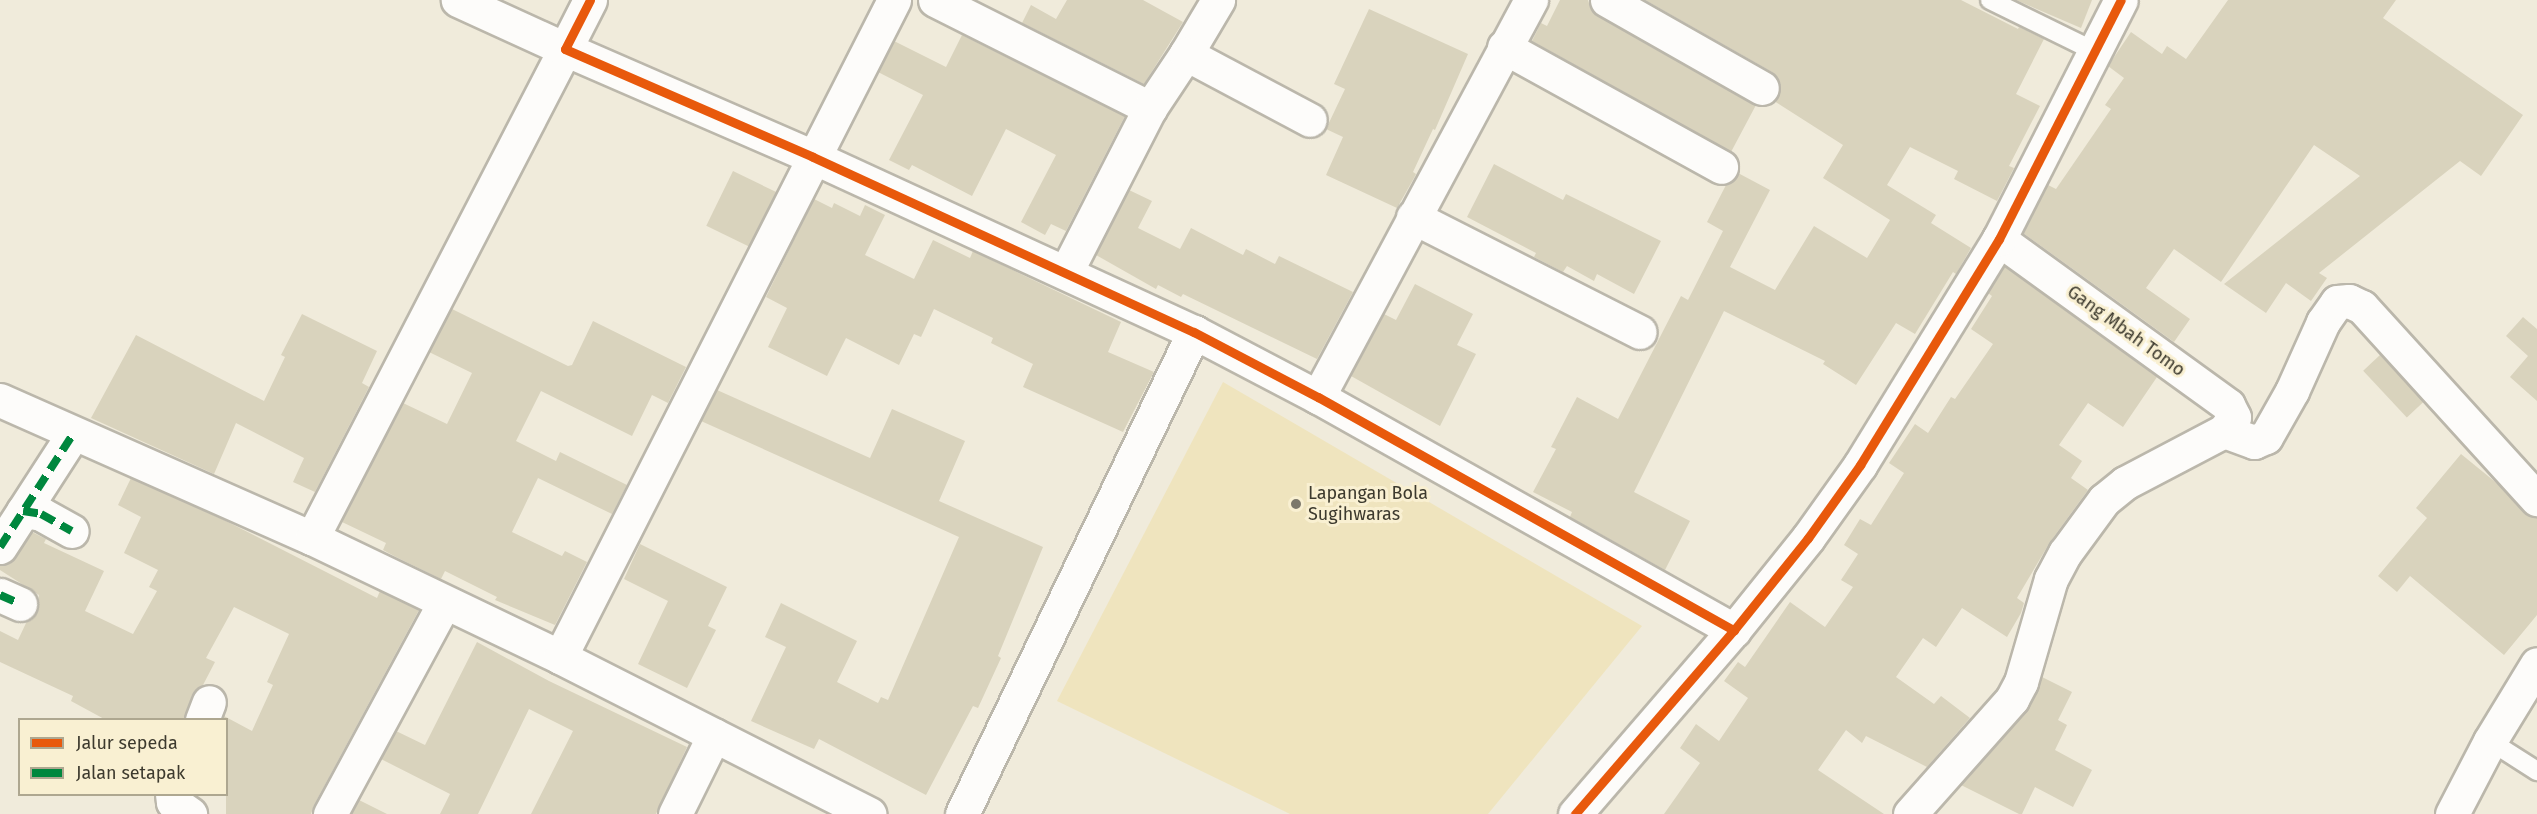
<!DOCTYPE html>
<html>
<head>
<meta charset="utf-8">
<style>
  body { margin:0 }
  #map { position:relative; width:2537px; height:814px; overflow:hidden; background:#f0ebdb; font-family:"Fira Sans",sans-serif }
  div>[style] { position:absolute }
  .green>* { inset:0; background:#efe4be }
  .building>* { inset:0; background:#d9d3bd; transform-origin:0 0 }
  .roads { filter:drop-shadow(2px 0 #bbb7ab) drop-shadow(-2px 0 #bbb7ab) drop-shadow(0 2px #bbb7ab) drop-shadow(0 -2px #bbb7ab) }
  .lane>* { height:18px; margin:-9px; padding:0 9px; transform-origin:9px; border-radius:9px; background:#fdfcfa }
  .street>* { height:33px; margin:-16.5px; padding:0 16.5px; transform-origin:16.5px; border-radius:16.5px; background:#fdfcfa }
  .secondary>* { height:33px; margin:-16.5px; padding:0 16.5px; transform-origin:16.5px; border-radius:16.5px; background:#fdfcfa }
  .quiet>* { height:8px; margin-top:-4px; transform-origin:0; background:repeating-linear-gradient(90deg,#00873e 0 15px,transparent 0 23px) }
  .cycleway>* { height:9px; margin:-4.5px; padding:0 4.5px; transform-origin:4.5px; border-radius:4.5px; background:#e8590c }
  .dots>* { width:16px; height:16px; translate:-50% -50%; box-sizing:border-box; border:3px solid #f9f0d2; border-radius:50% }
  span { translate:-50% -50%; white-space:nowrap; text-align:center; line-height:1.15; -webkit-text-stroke:6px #f9f0d2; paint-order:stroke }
  .street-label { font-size:18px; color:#3d3a2e }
  .poi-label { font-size:18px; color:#3d3a2e }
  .left { translate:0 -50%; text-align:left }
  .legend { position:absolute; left:18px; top:718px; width:210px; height:78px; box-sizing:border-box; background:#f9f0d2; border:2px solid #aea790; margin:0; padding:8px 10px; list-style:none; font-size:18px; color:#3d3a2e }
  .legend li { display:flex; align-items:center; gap:12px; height:30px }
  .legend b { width:30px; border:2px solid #aea790 }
</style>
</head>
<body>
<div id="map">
  <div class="green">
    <div style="clip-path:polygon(1223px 382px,1642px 626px,1488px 814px,1290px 814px,1057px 701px)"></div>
  </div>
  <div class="building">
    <div style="clip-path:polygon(1067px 0,1143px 0,1183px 22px,1144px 84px,1022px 23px,1031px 5px,1056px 19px)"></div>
    <div style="clip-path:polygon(1560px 0,1588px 0,1591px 9px,1598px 16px,1756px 105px,1731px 152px,1532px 41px,1541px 23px,1547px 26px)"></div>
    <div style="clip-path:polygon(1645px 0,1961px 0,2018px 29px,2019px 27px,2044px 39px,2016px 94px,2040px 106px,2009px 166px,2014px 168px,1997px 201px,1954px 179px,1958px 171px,1910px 147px,1887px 185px,1936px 215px,1931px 223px,1971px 248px,1956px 274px,1953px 272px,1915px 334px,1896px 323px,1856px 385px,1823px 364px,1825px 361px,1724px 311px,1634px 492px,1690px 521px,1665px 570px,1570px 517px,1572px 512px,1533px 492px,1556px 449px,1551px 447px,1577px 397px,1618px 419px,1681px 296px,1688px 300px,1723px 231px,1707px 222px,1726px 185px,1731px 183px,1738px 173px,1770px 190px,1730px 267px,1775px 290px,1814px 226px,1867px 258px,1890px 220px,1823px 178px,1843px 145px,1774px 101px,1781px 87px,1778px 78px,1772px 72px)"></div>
    <div style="clip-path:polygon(2016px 0,2092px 0,2081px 28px)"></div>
    <div style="clip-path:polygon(2228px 0,2396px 0,2383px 18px,2523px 115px,2481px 176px,2460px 161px,2319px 273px,2327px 278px,2311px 301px,2286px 283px,2266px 313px,2224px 284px,2360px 176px,2314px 145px,2221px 282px,2174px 249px,2146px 288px,2190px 319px,2174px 342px,2023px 233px,2048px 185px,2056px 189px,2111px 109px,2105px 105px,2124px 78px,2108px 66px,2131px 32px,2162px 54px,2167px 46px,2186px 59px)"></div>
    <div style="clip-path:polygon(1369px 9px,1468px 54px,1435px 130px,1433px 129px,1413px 172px,1416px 174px,1414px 178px,1397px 208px,1326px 175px,1343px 137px,1326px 129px,1345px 89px,1334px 84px)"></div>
    <div style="clip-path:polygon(962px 35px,1125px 116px,1066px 231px,1051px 224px,1045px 235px,1021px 222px,1056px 155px,1006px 129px,972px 196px,912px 165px,909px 170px,889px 160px,923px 95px,878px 72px,894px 41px,946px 67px)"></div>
    <div style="clip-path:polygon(1494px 164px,1563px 200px,1566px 194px,1661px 241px,1634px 294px,1597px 274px,1594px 281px,1567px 266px,1563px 272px,1534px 257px,1536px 253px,1467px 217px)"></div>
    <div style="left:733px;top:171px;width:48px;height:61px;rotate:26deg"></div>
    <div style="clip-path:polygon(1129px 190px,1152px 201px,1138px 228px,1180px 249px,1191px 228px,1243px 255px,1246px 249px,1275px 264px,1279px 256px,1353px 292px,1317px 359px,1183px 294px,1181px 297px,1158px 285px,1156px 289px,1096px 255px)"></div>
    <div style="clip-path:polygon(814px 199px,832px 208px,834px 203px,860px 216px,865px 205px,885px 215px,865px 255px,914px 279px,933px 240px,970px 258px,973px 251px,1121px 322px,1108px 352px,1154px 372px,1123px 432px,1023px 387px,1033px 364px,991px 343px,993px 338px,934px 309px,921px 337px,914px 334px,899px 365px,846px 338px,827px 376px,768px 347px,787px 308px,766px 297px)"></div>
    <div style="clip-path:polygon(2004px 266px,2157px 377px,2123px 427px,2088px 403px,2059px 445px,2082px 461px,2071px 478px,2088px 490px,2050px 542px,2017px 598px,2024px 603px,2021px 613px,2007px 637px,1962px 608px,1936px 647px,1923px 638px,1896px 677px,1934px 704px,1941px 696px,1970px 718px,1927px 767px,1866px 736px,1862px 743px,1846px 730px,1818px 770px,1884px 814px,1664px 814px,1700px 763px,1680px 748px,1696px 724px,1719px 741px,1748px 698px,1724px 681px,1738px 662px,1745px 667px,1790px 602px,1825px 627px,1853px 587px,1841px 580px,1858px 554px,1844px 545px,1860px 519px,1871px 525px,1904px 473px,1889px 463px,1915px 424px,1928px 433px,1951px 397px,1955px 399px,1993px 344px,1971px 329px,1992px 296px,1988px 293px)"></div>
    <div style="clip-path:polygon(1415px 284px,1473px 314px,1457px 345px,1476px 354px,1440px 426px,1351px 376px,1384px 314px,1396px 320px)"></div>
    <div style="clip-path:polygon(452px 309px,568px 366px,572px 365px,593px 321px,686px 367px,668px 403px,652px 395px,632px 436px,541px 391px,516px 441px,556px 461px,560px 452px,627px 485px,612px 514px,538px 478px,512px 532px,562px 556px,565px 551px,587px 562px,555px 625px,495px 600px,497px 597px,445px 571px,441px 579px,396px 557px,383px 550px,386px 543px,342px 522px,403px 403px,447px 424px,472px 373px,429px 352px)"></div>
    <div style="clip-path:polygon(302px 314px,377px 351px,362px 383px,369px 387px,315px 492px,293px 482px,304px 458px,236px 423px,214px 474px,91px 418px,136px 335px,264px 401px,285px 357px,281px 355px)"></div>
    <div style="clip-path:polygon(2523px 317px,2537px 329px,2537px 401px,2510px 377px,2528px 356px,2506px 336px)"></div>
    <div style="left:2380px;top:355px;width:64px;height:23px;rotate:47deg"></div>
    <div style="clip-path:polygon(717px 390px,870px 458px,892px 409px,965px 441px,939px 501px,1043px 547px,998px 656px,1001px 658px,978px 708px,973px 706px,926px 795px,819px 739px,814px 749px,751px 721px,786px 647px,765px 637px,781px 603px,857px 641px,837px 682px,878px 703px,881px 697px,888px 700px,959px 537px,701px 421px)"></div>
    <div style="clip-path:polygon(2461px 454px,2499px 485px,2524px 512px,2537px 517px,2537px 615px,2504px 655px,2410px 576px,2397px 592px,2378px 576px,2427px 518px,2416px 508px)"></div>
    <div style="clip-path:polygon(131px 478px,224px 520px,377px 598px,380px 591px,419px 610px,314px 805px,311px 814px,226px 814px,226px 720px,222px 720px,224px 716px,252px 731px,273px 685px,267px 682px,289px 634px,234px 607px,206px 658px,215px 662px,203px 685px,192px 695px,184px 720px,106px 720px,71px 701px,73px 696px,0 662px,0 631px,18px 640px,27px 621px,37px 611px,39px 595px,0 570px,0 566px,9px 563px,16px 557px,32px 532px,46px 539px,44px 543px,104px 571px,85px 611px,133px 634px,157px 591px,149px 587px,158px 570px,124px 553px,141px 517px,118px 505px)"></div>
    <div style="clip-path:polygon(640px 544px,727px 587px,708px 626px,716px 630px,687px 688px,638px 664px,668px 601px,624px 579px)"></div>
    <div style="clip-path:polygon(477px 642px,549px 681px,687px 747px,656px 814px,531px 814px,573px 731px,529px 709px,478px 814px,440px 814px,450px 794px,381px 759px,396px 731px,425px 745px)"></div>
    <div style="clip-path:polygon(2042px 677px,2072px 692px,2058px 720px,2067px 725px,2055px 750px,2092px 770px,2073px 807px,2035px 787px,2022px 814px,2019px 814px,1961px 785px,2026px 711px)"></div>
    <div style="clip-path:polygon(359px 800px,387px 814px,351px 814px)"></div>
  </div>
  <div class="roads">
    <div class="lane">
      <div style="left:1990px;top:0;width:118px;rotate:26.1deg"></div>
      <div style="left:2490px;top:741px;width:56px;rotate:32.6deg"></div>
    </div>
    <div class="street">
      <div style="left:590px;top:0;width:55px;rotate:117deg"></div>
      <div style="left:565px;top:49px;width:270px;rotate:23.5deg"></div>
      <div style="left:813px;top:157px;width:419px;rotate:24.7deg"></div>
      <div style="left:1194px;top:332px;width:140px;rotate:27.7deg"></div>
      <div style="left:1318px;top:397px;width:477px;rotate:29.3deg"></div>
      <div style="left:935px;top:0;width:241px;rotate:26.7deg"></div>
      <div style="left:1607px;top:0;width:178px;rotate:29.6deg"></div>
      <div style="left:1504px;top:47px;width:248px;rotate:28.9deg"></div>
      <div style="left:1186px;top:54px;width:63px;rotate:-59.3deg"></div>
      <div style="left:1413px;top:217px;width:254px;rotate:26.9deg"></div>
      <div style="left:1066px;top:272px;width:184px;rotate:-62.9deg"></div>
      <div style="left:1150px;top:108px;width:65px;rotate:-56.3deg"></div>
      <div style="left:1186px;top:54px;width:140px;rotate:28deg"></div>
      <div style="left:1318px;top:397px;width:451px;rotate:-61.8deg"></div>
      <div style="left:0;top:400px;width:341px;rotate:23.9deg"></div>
      <div style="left:312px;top:538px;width:275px;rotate:25.6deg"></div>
      <div style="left:560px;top:657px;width:347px;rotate:26.9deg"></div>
      <div style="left:2224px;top:431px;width:32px;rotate:20deg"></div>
      <div style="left:2254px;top:442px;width:13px;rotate:-23deg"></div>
      <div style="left:2266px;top:437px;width:53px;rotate:-60.5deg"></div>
      <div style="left:2292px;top:391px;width:76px;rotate:-65.8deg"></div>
      <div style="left:2323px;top:322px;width:24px;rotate:-55deg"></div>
      <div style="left:2337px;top:302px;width:12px;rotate:-5deg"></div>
      <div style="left:2349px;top:301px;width:14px;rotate:25deg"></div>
      <div style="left:2362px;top:307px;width:260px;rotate:47.7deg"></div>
      <div style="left:23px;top:511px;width:18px;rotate:9deg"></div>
      <div style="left:41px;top:514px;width:35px;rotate:29deg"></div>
      <div style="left:312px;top:538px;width:551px;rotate:-62.64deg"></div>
      <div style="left:565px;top:49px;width:118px;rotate:-155.4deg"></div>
      <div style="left:0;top:547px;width:135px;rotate:-57.1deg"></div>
      <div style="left:0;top:595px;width:22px;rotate:24deg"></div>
      <div style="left:560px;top:657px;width:737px;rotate:-63.05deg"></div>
      <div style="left:202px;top:720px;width:19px;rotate:-69deg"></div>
      <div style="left:172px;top:794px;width:8px;rotate:83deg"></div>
      <div style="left:173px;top:802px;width:21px;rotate:35deg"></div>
      <div style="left:330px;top:814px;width:240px;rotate:-61.6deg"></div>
      <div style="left:675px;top:814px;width:88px;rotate:-63.7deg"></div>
      <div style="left:962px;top:814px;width:535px;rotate:-64.3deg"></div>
      <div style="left:1910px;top:814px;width:154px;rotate:-48.4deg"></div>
      <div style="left:2012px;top:699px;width:19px;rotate:-62deg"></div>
      <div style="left:2021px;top:682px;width:107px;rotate:-73.8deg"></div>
      <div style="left:2051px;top:579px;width:30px;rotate:-62deg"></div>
      <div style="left:2065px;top:553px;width:66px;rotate:-53.7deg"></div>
      <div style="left:2104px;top:500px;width:27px;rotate:-39deg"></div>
      <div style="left:2125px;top:483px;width:112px;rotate:-27.7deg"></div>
      <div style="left:2224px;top:431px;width:17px;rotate:-54deg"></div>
      <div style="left:2234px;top:417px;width:13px;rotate:-117deg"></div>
      <div style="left:2228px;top:405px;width:283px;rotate:-144.1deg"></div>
    </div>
    <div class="secondary">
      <div style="left:1575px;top:814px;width:243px;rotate:-49.2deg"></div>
      <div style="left:1734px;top:630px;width:118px;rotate:-51.2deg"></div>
      <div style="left:1808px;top:538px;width:90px;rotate:-54.5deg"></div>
      <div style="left:1860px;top:465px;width:265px;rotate:-58.4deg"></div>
      <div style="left:1999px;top:239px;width:268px;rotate:-63deg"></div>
      <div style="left:2452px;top:814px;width:82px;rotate:-62.5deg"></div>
      <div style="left:2490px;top:741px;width:90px;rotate:-58.6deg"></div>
    </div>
  </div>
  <div class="quiet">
    <div style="left:23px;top:511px;width:18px;rotate:9deg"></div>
    <div style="left:41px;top:514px;width:35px;rotate:29deg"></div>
    <div style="left:0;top:547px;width:135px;rotate:-57.1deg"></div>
    <div style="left:0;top:595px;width:22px;rotate:24deg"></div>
  </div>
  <div class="cycleway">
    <div style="left:590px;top:0;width:55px;rotate:117deg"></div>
    <div style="left:565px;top:49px;width:270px;rotate:23.5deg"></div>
    <div style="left:813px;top:157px;width:419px;rotate:24.7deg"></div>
    <div style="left:1194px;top:332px;width:140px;rotate:27.7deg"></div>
    <div style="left:1318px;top:397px;width:477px;rotate:29.3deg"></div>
    <div style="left:1575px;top:814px;width:243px;rotate:-49.2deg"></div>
    <div style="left:1734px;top:630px;width:118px;rotate:-51.2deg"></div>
    <div style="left:1808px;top:538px;width:90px;rotate:-54.5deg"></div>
    <div style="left:1860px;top:465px;width:265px;rotate:-58.4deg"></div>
    <div style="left:1999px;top:239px;width:268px;rotate:-63deg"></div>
  </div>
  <div class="dots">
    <div style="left:1296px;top:504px;background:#7c786b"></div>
  </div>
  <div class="street-label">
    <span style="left:2126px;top:331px;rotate:36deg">Gang Mbah Tomo</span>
  </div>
  <div class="poi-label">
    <span class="left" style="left:1308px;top:504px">Lapangan Bola<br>Sugihwaras</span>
  </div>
  <ul class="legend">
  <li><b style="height:8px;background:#e8590c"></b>Jalur sepeda</li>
  <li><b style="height:8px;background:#00873e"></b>Jalan setapak</li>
  </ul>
</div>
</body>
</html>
